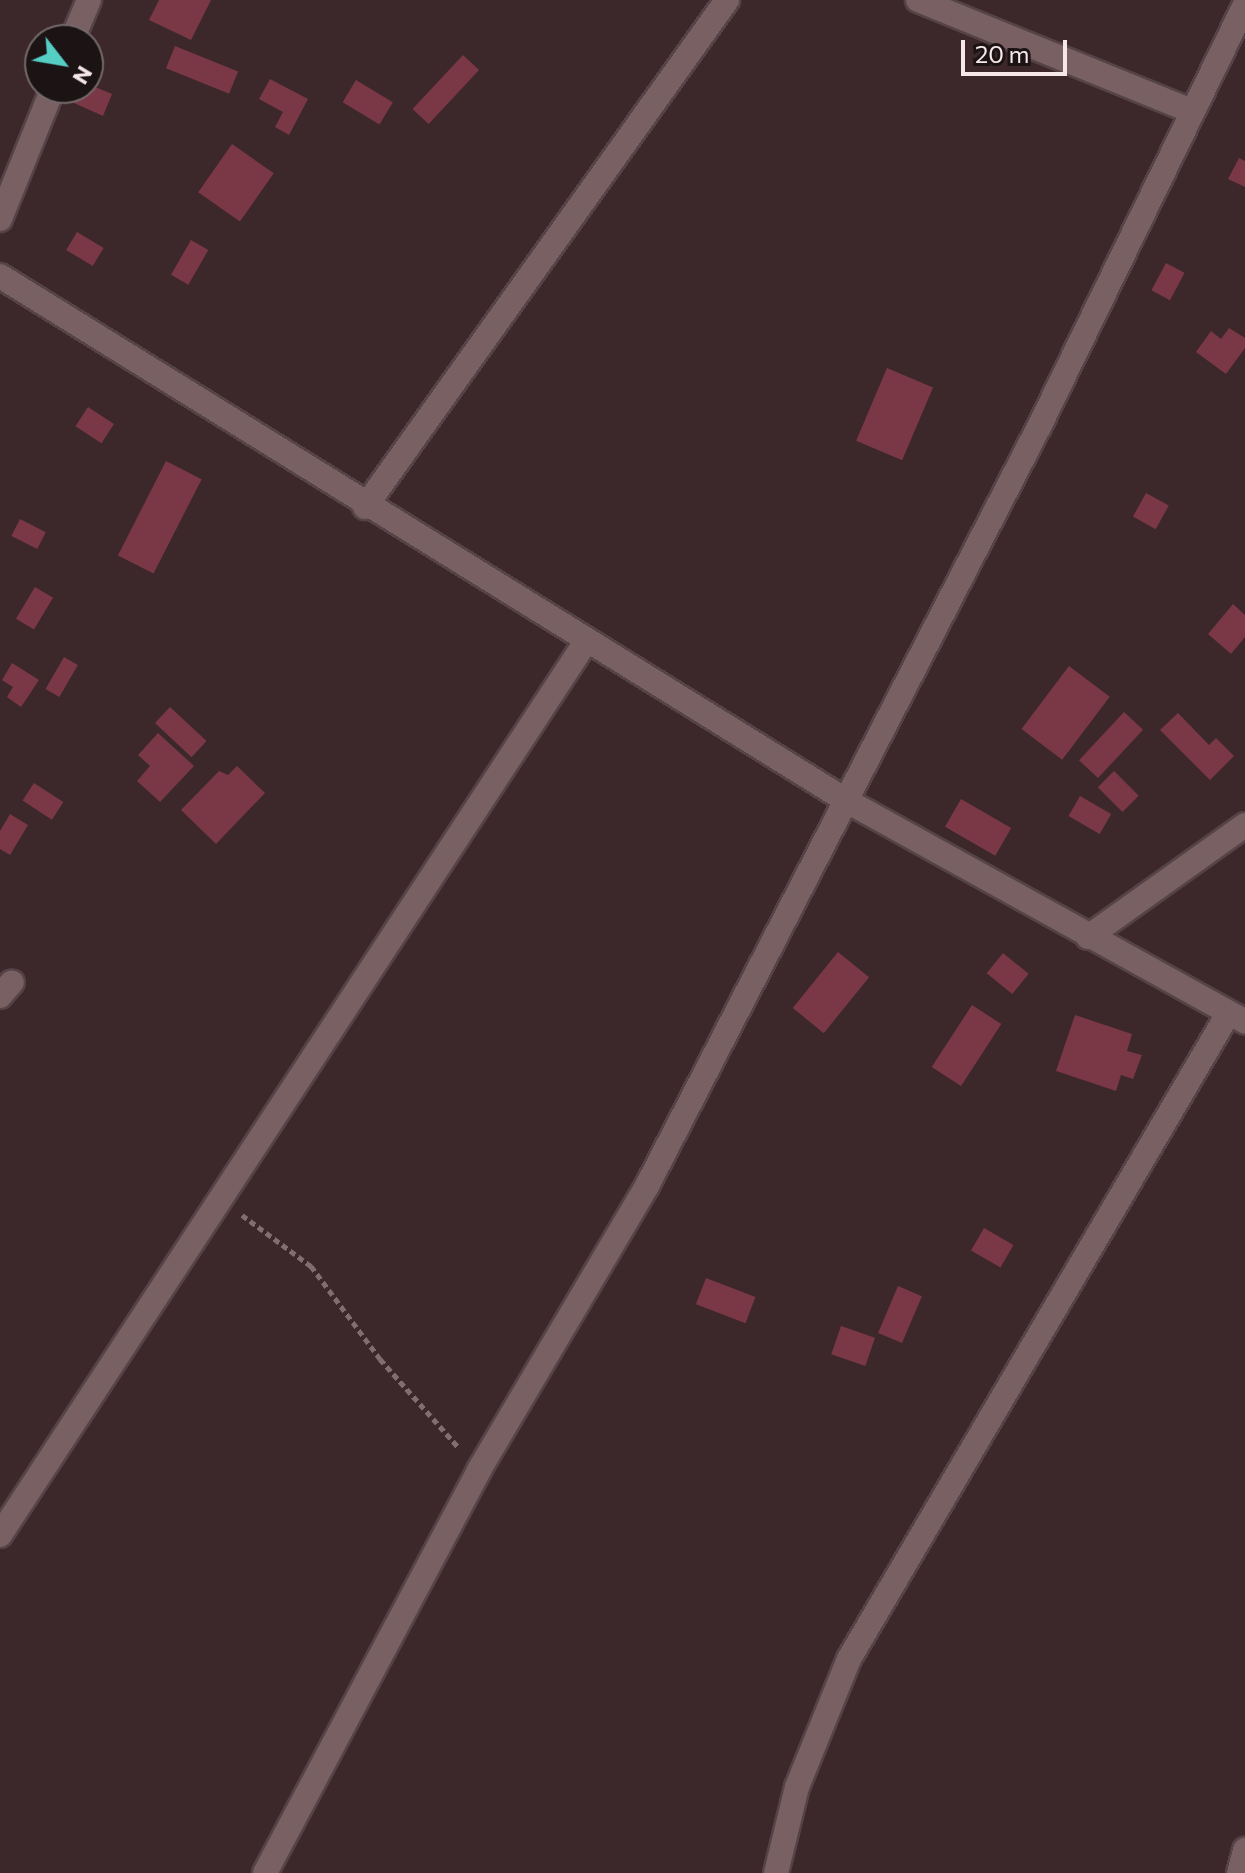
<!DOCTYPE html>
<html>
<head>
<meta charset="utf-8">
<style>
  body { margin:0 }
  #map { position:relative; width:1245px; height:1873px; overflow:hidden; background:#3c272a; font-family:Commissioner,sans-serif }
  div>[style] { position:absolute }
  .building>* { inset:0; background:#7a3846; transform-origin:0 0 }
  .path>* { height:5px; margin-top:-2.5px; transform-origin:0; background:repeating-linear-gradient(90deg,#806e71 0 6px,transparent 0 10px) }
  .roads { filter:drop-shadow(2px 0 #554347) drop-shadow(-2px 0 #554347) drop-shadow(0 2px #554347) drop-shadow(0 -2px #554347) }
  .minor>* { height:24px; margin:-12px; padding:0 12px; transform-origin:12px; border-radius:12px; background:#786063 }
  span { translate:-50% -50%; white-space:nowrap; text-align:center; line-height:1.15; -webkit-text-stroke:8px #1c1314; paint-order:stroke }
  .north { position:absolute; left:24px; top:24px; width:80px; height:80px; box-sizing:border-box; background:#1c1314; border:2px solid #73686a; border-radius:50%; rotate:121deg; font-size:22px; font-weight:700; line-height:32px; text-align:center; color:#f6e8ea }
  .north::after { content:''; display:block; margin:auto; width:28px; height:36px; background:#55cec4; clip-path:polygon(50% 0,100% 100%,50% 72%,0 100%) }
  .scale { position:absolute; left:961px; top:40px; width:106px; height:36px; box-sizing:border-box; border:4px solid #f6e8ea; border-top:0; padding-left:10px; font-size:24px; line-height:28px; white-space:nowrap; color:#f6e8ea; -webkit-text-stroke:6px #1c1314; paint-order:stroke }
</style>
</head>
<body>
<div id="map">
  <div class="building">
    <div style="clip-path:polygon(159px 0,211px 0,191px 40px,149px 20px)"></div>
    <div style="left:175px;top:46px;width:68px;height:24px;rotate:22deg"></div>
    <div style="left:463px;top:55px;width:22px;height:74px;rotate:43deg"></div>
    <div style="clip-path:polygon(270px 79px,308px 99px,289px 135px,275px 127px,283px 112px,259px 99px)"></div>
    <div style="left:356px;top:80px;width:43px;height:26px;rotate:31deg"></div>
    <div style="clip-path:polygon(88px 84px,112px 94px,103px 116px,74px 103px,80px 88px)"></div>
    <div style="left:232px;top:144px;width:51px;height:59px;rotate:35deg"></div>
    <div style="clip-path:polygon(1239px 158px,1245px 161px,1245px 187px,1228px 179px)"></div>
    <div style="left:77px;top:232px;width:31px;height:21px;rotate:31deg"></div>
    <div style="left:191px;top:240px;width:20px;height:40px;rotate:30deg"></div>
    <div style="left:1166px;top:263px;width:21px;height:31px;rotate:28deg"></div>
    <div style="clip-path:polygon(1229px 328px,1245px 338px,1245px 348px,1226px 374px,1196px 352px,1211px 331px,1221px 339px)"></div>
    <div style="left:887px;top:368px;width:50px;height:79px;rotate:23deg"></div>
    <div style="left:88px;top:407px;width:31px;height:23px;rotate:33deg"></div>
    <div style="left:166px;top:461px;width:40px;height:106px;rotate:27deg"></div>
    <div style="left:1146px;top:493px;width:26px;height:27px;rotate:29deg"></div>
    <div style="left:20px;top:519px;width:29px;height:19px;rotate:27deg"></div>
    <div style="left:35px;top:587px;width:21px;height:37px;rotate:31deg"></div>
    <div style="clip-path:polygon(1233px 604px,1245px 615px,1245px 637px,1231px 654px,1208px 634px)"></div>
    <div style="left:64px;top:657px;width:16px;height:37px;rotate:30deg"></div>
    <div style="clip-path:polygon(12px 663px,39px 680px,21px 707px,7px 697px,13px 687px,2px 680px)"></div>
    <div style="left:1069px;top:666px;width:51px;height:79px;rotate:37deg"></div>
    <div style="left:170px;top:707px;width:50px;height:22px;rotate:43deg"></div>
    <div style="left:1124px;top:712px;width:26px;height:66px;rotate:43deg"></div>
    <div style="clip-path:polygon(1178px 713px,1209px 745px,1216px 738px,1234px 756px,1210px 780px,1160px 730px)"></div>
    <div style="clip-path:polygon(158px 733px,194px 766px,160px 802px,137px 781px,150px 766px,138px 755px)"></div>
    <div style="clip-path:polygon(237px 766px,265px 793px,216px 844px,181px 810px,219px 771px,228px 775px)"></div>
    <div style="left:1114px;top:771px;width:35px;height:23px;rotate:45deg"></div>
    <div style="left:34px;top:783px;width:35px;height:21px;rotate:33deg"></div>
    <div style="left:1080px;top:796px;width:36px;height:23px;rotate:30deg"></div>
    <div style="left:961px;top:799px;width:58px;height:32px;rotate:30deg"></div>
    <div style="clip-path:polygon(10px 814px,28px 825px,10px 855px,0 849px,0 831px)"></div>
    <div style="left:838px;top:952px;width:40px;height:72px;rotate:39deg"></div>
    <div style="left:1003px;top:953px;width:33px;height:26px;rotate:39deg"></div>
    <div style="left:972px;top:1005px;width:35px;height:74px;rotate:33deg"></div>
    <div style="clip-path:polygon(1075px 1015px,1132px 1034px,1127px 1051px,1142px 1055px,1133px 1079px,1121px 1075px,1116px 1091px,1056px 1071px)"></div>
    <div style="left:984px;top:1228px;width:34px;height:26px;rotate:30deg"></div>
    <div style="left:706px;top:1278px;width:53px;height:28px;rotate:21deg"></div>
    <div style="left:898px;top:1286px;width:26px;height:51px;rotate:23deg"></div>
    <div style="left:841px;top:1326px;width:36px;height:30px;rotate:19deg"></div>
  </div>
  <div class="path">
    <div style="left:242px;top:1215px;width:86px;rotate:36.5deg"></div>
    <div style="left:311px;top:1266px;width:116px;rotate:53.4deg"></div>
    <div style="left:380px;top:1359px;width:119px;rotate:48.4deg"></div>
  </div>
  <div class="roads">
    <div class="minor">
      <div style="left:918px;top:0;width:296px;rotate:22.1deg"></div>
      <div style="left:72px;top:40px;width:43px;rotate:-67deg"></div>
      <div style="left:0;top:219px;width:141px;rotate:-68deg"></div>
      <div style="left:0;top:276px;width:997px;rotate:31.79deg"></div>
      <div style="left:847px;top:801px;width:455px;rotate:29deg"></div>
      <div style="left:365px;top:507px;width:623px;rotate:-54.47deg"></div>
      <div style="left:1088px;top:937px;width:193px;rotate:-35.5deg"></div>
      <div style="left:0;top:996px;width:18px;rotate:-49deg"></div>
      <div style="left:0;top:1535px;width:1067px;rotate:-56.74deg"></div>
      <div style="left:265px;top:1873px;width:456px;rotate:-62deg"></div>
      <div style="left:479px;top:1470px;width:330px;rotate:-59.4deg"></div>
      <div style="left:647px;top:1186px;width:856px;rotate:-62.69deg"></div>
      <div style="left:1040px;top:425px;width:468px;rotate:-64deg"></div>
      <div style="left:776px;top:1873px;width:89px;rotate:-76.3deg"></div>
      <div style="left:797px;top:1787px;width:138px;rotate:-67.9deg"></div>
      <div style="left:849px;top:1659px;width:748px;rotate:-59.56deg"></div>
      <div style="left:1239px;top:1873px;width:24px;rotate:-75deg"></div>
    </div>
  </div>
  <div class="north">N</div>
  <div class="scale">20 m</div>
</div>
</body>
</html>
